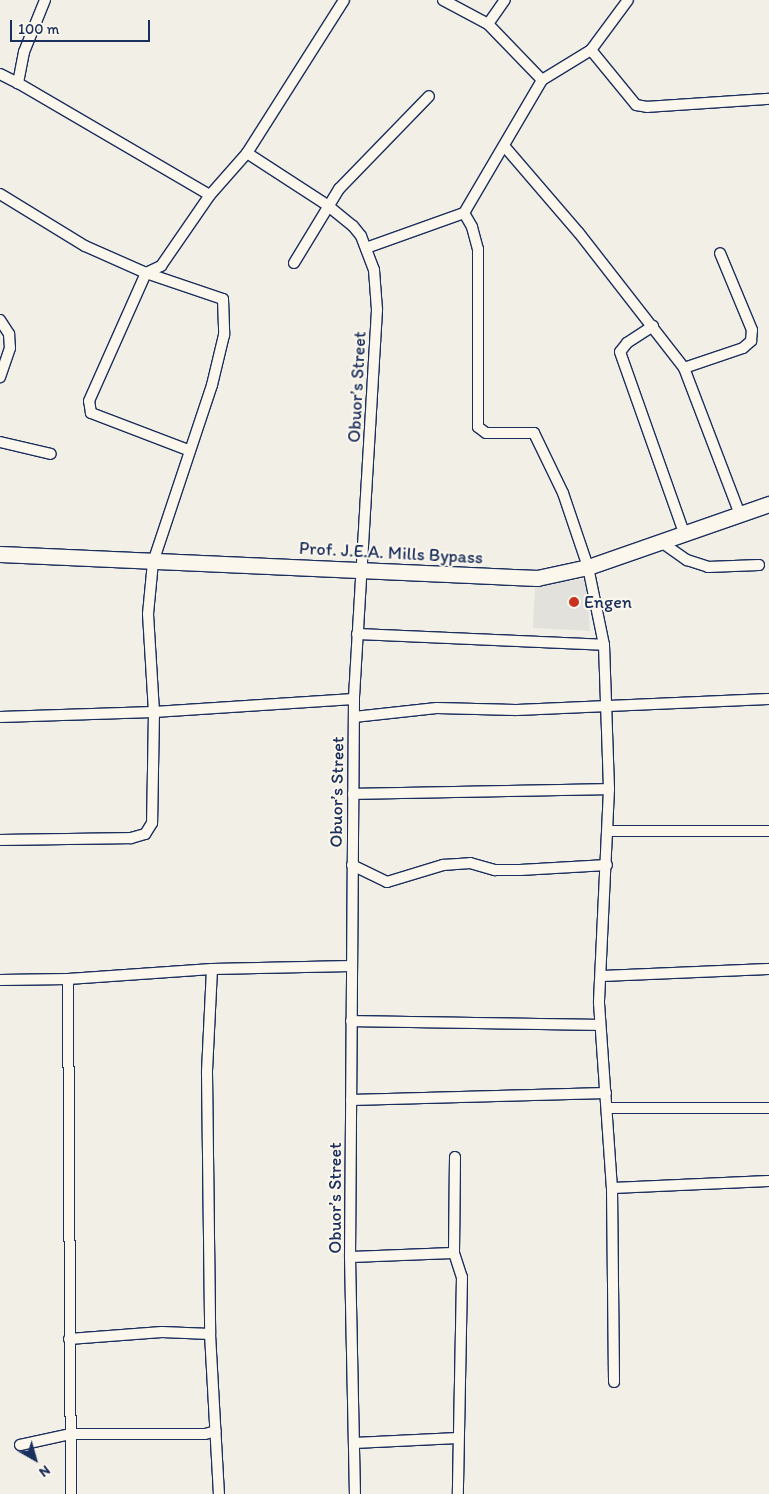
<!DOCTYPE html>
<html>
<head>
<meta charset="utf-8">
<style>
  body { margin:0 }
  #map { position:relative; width:769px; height:1494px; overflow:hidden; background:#f2efe6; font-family:Itim,sans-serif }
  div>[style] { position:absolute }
  .built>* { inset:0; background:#e2e1dc }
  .roads { filter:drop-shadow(1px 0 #1b2f5e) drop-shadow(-1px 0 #1b2f5e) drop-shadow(0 1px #1b2f5e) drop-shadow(0 -1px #1b2f5e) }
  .street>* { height:10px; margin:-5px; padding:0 5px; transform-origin:5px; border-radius:5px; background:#fbf7ec }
  .secondary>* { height:15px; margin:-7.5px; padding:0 7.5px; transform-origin:7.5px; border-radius:7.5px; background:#fbf7ec }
  .dots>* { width:14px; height:14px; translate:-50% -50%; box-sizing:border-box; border:2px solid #fbf7ec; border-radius:50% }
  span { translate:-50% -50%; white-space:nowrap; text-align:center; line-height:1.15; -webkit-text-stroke:4px #fbf7ec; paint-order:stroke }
  .street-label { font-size:18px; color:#1b2f5e }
  .poi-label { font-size:18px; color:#1b2f5e }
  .left { translate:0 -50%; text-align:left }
  .north { position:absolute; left:10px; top:1434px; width:50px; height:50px; -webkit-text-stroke:4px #fbf7ec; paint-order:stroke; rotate:142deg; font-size:14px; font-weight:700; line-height:20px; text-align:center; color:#1b2f5e }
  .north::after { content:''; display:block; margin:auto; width:18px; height:22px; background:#1b2f5e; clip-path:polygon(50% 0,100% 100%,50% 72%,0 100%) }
  .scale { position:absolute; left:10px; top:20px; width:140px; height:22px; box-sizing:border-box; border:2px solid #1b2f5e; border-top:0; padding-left:6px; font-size:15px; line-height:18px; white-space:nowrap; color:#1b2f5e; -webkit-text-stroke:4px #fbf7ec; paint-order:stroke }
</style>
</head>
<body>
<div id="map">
  <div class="built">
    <div style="clip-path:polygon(586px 579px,590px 631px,533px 628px,535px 585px)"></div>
  </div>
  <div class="roads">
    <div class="street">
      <div style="left:45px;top:0;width:56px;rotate:112deg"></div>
      <div style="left:24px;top:52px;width:32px;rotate:101deg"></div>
      <div style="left:18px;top:83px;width:222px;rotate:30.3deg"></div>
      <div style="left:443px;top:0;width:51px;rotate:28.1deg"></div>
      <div style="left:488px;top:24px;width:78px;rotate:46deg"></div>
      <div style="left:488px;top:24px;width:29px;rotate:-55deg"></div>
      <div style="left:591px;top:50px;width:71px;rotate:50.7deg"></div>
      <div style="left:636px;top:105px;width:11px;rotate:10deg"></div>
      <div style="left:647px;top:107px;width:122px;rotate:-3.8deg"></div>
      <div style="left:0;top:74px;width:20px;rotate:27deg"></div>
      <div style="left:505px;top:147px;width:113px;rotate:49.3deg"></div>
      <div style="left:579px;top:233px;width:171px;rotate:52.1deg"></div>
      <div style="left:684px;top:368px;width:157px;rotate:69.1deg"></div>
      <div style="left:247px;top:153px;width:95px;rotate:33deg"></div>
      <div style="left:327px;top:205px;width:33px;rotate:39deg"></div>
      <div style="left:353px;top:226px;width:13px;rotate:51deg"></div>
      <div style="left:361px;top:236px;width:36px;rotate:69deg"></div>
      <div style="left:374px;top:270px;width:40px;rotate:85.7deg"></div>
      <div style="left:377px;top:310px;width:390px;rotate:93.4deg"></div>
      <div style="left:354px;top:699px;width:558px;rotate:90.41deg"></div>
      <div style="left:350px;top:1257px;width:237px;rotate:88.8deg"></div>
      <div style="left:0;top:194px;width:100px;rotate:31.5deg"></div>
      <div style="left:85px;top:246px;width:67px;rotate:23.9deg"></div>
      <div style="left:146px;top:273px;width:81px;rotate:18.7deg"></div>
      <div style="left:223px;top:299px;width:36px;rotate:88deg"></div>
      <div style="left:224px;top:335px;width:51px;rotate:103.5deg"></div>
      <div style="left:212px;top:385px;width:187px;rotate:108.4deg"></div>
      <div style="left:153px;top:562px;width:52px;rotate:95.5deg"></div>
      <div style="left:148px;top:614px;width:98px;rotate:86.5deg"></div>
      <div style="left:154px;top:712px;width:200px;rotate:-3.7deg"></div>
      <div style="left:464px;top:213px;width:16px;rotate:60deg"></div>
      <div style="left:472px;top:227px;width:23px;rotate:75deg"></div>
      <div style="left:478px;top:249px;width:178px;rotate:90deg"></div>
      <div style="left:478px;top:427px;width:10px;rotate:37deg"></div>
      <div style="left:486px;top:433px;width:48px"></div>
      <div style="left:534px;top:433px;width:67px;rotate:64.2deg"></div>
      <div style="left:563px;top:493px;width:78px;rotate:71.3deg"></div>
      <div style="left:588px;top:567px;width:80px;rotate:78.4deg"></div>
      <div style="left:604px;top:645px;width:144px;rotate:88deg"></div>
      <div style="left:609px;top:789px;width:214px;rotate:92.7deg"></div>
      <div style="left:599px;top:1003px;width:185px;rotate:86deg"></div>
      <div style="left:612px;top:1188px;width:194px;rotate:89.4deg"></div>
      <div style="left:366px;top:248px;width:104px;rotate:-19.7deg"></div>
      <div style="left:464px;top:213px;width:154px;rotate:-59.6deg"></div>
      <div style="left:542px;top:80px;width:57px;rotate:-31.5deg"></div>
      <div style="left:591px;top:50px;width:62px;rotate:-53.5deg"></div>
      <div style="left:294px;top:263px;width:87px;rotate:-58.7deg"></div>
      <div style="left:339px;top:189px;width:129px;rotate:-45.9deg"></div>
      <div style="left:0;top:320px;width:17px;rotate:57deg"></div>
      <div style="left:9px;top:334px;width:14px;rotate:86deg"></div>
      <div style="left:10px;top:348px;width:31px;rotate:109deg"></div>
      <div style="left:653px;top:326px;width:31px;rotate:147deg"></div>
      <div style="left:627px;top:343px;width:11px;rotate:128deg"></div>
      <div style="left:620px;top:352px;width:195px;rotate:70.5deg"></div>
      <div style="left:684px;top:368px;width:62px;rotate:-18.7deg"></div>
      <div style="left:743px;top:348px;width:11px;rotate:-41deg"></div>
      <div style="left:751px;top:341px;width:11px;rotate:-85deg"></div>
      <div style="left:752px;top:330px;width:83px;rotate:-112.6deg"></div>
      <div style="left:0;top:442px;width:52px;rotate:13.2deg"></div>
      <div style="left:188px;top:450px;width:104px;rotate:-159.1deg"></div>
      <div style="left:91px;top:413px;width:12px;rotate:-99deg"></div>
      <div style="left:89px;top:401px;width:140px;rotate:-66deg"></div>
      <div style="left:146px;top:273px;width:17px;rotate:-25deg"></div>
      <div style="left:161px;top:266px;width:86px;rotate:-55.4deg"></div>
      <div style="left:210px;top:195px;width:56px;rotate:-48.6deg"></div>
      <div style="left:247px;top:153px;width:181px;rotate:-57.6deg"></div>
      <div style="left:661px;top:542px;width:32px;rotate:35deg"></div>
      <div style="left:687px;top:560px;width:22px;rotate:18deg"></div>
      <div style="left:708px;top:567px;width:51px;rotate:-2.2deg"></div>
      <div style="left:357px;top:634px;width:247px;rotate:2.5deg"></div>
      <div style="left:0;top:717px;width:154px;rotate:-1.9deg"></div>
      <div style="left:154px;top:712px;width:111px;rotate:91deg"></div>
      <div style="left:152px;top:823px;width:13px;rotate:122deg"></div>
      <div style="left:145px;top:834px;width:15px;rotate:164deg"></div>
      <div style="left:131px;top:838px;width:131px;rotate:179.1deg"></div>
      <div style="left:354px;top:717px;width:83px;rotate:-6.2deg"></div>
      <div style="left:437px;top:708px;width:79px;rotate:1.5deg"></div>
      <div style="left:516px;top:710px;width:253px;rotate:-2.5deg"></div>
      <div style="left:353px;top:794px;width:256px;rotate:-1.1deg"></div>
      <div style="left:608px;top:831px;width:161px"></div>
      <div style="left:352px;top:865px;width:39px;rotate:26deg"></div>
      <div style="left:387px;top:882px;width:59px;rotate:-16.9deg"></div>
      <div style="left:443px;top:865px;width:27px;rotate:-4deg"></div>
      <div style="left:470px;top:863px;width:26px;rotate:16deg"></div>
      <div style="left:495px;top:870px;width:25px"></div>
      <div style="left:520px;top:870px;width:87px;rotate:-3.3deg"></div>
      <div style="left:212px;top:969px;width:104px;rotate:92.8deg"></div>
      <div style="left:207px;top:1073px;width:261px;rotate:89.3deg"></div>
      <div style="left:210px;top:1334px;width:160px;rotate:86.8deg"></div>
      <div style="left:601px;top:976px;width:168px;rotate:-2.4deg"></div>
      <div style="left:68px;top:979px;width:515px;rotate:89.67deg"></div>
      <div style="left:0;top:980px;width:68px;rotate:-0.8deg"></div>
      <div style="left:68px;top:979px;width:144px;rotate:-4deg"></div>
      <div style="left:212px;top:969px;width:139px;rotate:-1.2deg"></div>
      <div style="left:351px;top:1021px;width:248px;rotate:0.9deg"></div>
      <div style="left:351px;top:1100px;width:255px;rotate:-1.6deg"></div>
      <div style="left:609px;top:1108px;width:160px"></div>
      <div style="left:455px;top:1157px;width:96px;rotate:90.6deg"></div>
      <div style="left:454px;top:1253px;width:25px;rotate:72deg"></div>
      <div style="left:462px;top:1277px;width:217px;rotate:91.1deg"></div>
      <div style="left:612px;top:1188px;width:157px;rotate:-2.6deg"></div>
      <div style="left:350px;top:1257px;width:104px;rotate:-2.2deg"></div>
      <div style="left:69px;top:1339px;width:93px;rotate:-4.3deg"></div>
      <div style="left:162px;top:1332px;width:48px;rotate:2.4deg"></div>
      <div style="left:354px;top:1443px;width:104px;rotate:-2.8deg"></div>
      <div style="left:20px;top:1445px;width:51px;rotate:-12.4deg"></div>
      <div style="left:70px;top:1434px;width:135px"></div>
      <div style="left:205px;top:1434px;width:11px;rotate:-15deg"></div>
    </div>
    <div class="secondary">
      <div style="left:0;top:554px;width:538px;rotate:2.56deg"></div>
      <div style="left:537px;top:578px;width:52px;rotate:-12.2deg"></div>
      <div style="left:588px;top:567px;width:192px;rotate:-19.2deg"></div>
    </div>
  </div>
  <div class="dots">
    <div style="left:574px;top:602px;background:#c8321e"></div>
  </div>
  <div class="street-label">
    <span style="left:357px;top:387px;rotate:-87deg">Obuor’s Street</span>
    <span style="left:391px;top:553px;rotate:3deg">Prof. J.E.A. Mills Bypass</span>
    <span style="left:337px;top:792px;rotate:-89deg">Obuor’s Street</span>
    <span style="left:335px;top:1198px;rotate:-90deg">Obuor’s Street</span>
  </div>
  <div class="poi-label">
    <span class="left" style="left:584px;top:602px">Engen</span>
  </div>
  <div class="north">N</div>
  <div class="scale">100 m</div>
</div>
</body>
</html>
